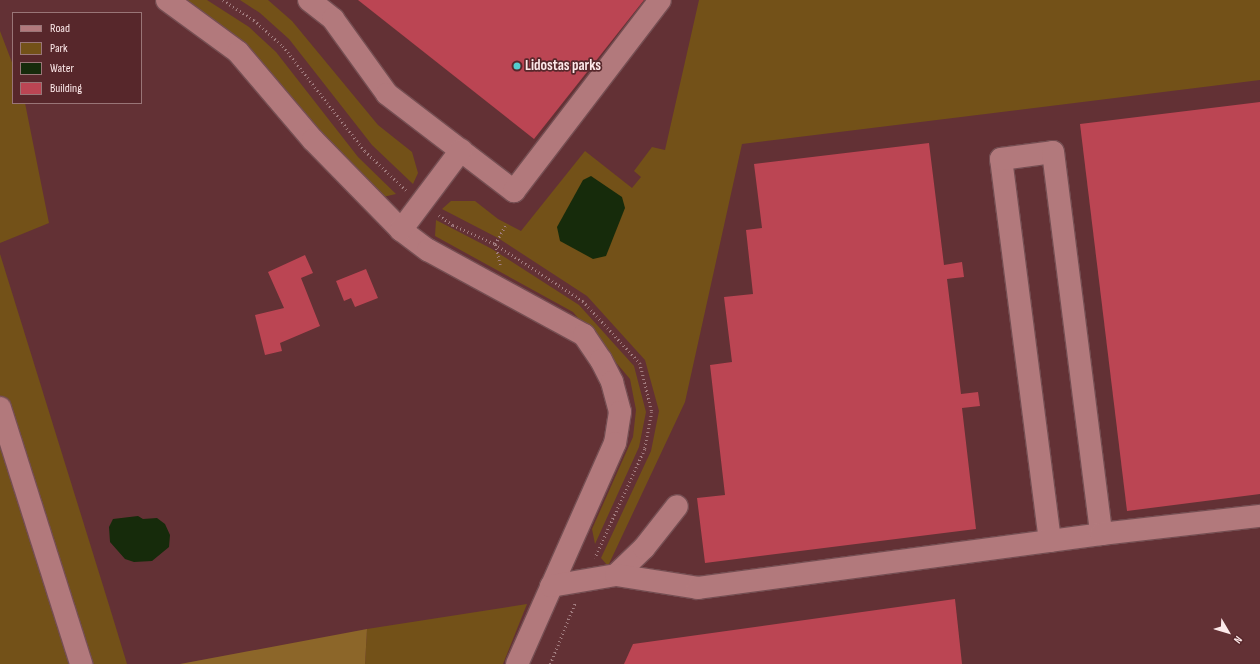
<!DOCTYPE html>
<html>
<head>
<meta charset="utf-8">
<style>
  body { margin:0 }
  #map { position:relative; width:1260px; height:664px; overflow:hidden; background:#633135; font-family:"Sofia Sans Condensed",sans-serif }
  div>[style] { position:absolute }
  .green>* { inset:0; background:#735118 }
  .forest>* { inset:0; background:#8c6629 }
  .water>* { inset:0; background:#162b0b }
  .building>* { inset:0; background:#bb4553 }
  .path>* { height:2.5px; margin-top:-1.25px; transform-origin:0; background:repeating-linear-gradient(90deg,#a27d80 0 1px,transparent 0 4px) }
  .roads { filter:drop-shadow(1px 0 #754e52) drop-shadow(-1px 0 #754e52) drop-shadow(0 1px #754e52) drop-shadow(0 -1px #754e52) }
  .minor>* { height:22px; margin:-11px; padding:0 11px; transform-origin:11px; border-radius:11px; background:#b2797c }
  .dots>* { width:11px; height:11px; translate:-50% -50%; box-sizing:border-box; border:2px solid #57272b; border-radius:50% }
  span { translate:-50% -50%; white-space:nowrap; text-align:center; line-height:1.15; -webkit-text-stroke:3.5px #57272b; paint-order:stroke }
  .poi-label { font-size:15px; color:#fde9ea; font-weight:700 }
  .left { translate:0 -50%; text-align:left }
  .legend { position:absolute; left:12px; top:12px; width:130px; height:92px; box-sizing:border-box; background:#57272b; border:1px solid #997577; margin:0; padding:5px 7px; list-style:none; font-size:12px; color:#fde9ea }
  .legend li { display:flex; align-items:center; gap:8px; height:20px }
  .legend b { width:20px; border:1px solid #997577 }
  .north { position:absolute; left:1208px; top:612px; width:40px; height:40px; -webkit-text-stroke:3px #57272b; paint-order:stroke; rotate:128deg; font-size:11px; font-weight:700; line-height:16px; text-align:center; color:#fde9ea }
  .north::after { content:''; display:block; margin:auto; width:14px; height:18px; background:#fde9ea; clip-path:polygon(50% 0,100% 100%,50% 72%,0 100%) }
</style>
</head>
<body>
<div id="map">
  <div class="green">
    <div style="clip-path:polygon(181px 0,207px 0,249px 27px,276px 52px,358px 157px,396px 194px,383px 197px)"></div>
    <div style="clip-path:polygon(240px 0,268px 0,292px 21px,378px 125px,412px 152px,418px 173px,413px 184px,372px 145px,289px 39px,260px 13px)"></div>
    <div style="clip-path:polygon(699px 0,1260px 0,1260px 80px,742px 144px,685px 402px,608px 566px,601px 558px,651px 451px,659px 411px,645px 360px,587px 296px,498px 238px,442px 209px,451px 201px,475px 201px,498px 219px,521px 231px,585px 151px,632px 188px,641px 177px,634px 171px,652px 147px,665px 150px)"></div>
    <div style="clip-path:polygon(0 31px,13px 65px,13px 103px,25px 103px,49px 223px,0 243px)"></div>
    <div style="clip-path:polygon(436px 220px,492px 249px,579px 305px,634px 366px,646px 412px,639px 447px,595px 544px,592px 529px,633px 437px,636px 410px,630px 379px,573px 312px,435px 236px)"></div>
    <div style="clip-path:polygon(0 254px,109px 605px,127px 664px,0 664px)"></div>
    <div style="clip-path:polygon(527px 604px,503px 664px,365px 664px,367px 629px)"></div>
  </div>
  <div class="forest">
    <div style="clip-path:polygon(367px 629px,365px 664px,180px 664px)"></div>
  </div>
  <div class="water">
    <div style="clip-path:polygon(591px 176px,622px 197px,625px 208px,606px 256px,593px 259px,560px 241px,557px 227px,583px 180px)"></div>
    <div style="clip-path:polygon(138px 516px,143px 519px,157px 518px,165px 524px,170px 535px,169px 547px,152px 561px,134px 562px,125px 559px,110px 542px,109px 527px,113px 519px)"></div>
  </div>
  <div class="building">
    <div style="clip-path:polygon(358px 0,644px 0,534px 139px)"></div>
    <div style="clip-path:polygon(1260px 102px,1260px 494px,1127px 511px,1080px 124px)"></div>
    <div style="clip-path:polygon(929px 143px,944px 265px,962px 262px,964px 277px,947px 279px,961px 394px,978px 392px,980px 406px,962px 408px,976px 529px,705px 563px,697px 498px,725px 495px,710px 365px,732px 362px,724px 297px,753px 294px,746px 230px,762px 228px,754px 164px)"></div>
    <div style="clip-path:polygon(305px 255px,313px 273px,301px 278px,320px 326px,280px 343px,282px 351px,265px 355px,255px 315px,284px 308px,268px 272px)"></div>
    <div style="clip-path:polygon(366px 269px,378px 298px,355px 307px,351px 298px,344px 301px,336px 281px)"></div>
    <div style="clip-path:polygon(955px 599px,962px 664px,624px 664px,633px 644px)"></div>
  </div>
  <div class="path">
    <div style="left:223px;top:0;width:37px;rotate:33deg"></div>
    <div style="left:254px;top:20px;width:39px;rotate:42deg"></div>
    <div style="left:283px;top:46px;width:133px;rotate:52deg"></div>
    <div style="left:365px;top:151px;width:57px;rotate:43.6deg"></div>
    <div style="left:439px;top:215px;width:17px;rotate:36deg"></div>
    <div style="left:453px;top:225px;width:46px;rotate:24.3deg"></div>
    <div style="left:495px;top:244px;width:105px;rotate:32.9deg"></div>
    <div style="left:583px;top:301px;width:84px;rotate:47.4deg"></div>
    <div style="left:640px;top:363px;width:50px;rotate:76.2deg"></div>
    <div style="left:652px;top:412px;width:38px;rotate:101deg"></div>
    <div style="left:645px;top:449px;width:120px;rotate:114.6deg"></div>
    <div style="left:500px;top:265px;width:22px;rotate:-103deg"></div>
    <div style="left:495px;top:244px;width:23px;rotate:-61deg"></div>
    <div style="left:550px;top:664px;width:66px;rotate:-67.7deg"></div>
  </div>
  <div class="roads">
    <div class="minor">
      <div style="left:167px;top:0;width:88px;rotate:36.2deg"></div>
      <div style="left:238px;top:52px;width:116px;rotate:49.6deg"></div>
      <div style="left:313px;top:140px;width:126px;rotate:45.6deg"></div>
      <div style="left:401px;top:230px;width:34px;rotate:37deg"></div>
      <div style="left:428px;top:250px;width:178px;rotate:28.6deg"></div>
      <div style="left:584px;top:335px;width:30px;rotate:56deg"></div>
      <div style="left:601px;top:360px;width:25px;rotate:63deg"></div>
      <div style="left:612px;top:382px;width:31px;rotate:75deg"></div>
      <div style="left:620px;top:412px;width:31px;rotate:99deg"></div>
      <div style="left:615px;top:443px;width:242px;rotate:113.9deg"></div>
      <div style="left:309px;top:0;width:31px;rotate:38deg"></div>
      <div style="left:333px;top:19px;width:92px;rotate:54.2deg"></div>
      <div style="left:387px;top:94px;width:160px;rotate:37.4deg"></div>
      <div style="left:514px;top:191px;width:240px;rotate:-52.6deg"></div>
      <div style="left:401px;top:230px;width:100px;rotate:-53.1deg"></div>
      <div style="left:0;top:408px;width:269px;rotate:72.4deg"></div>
      <div style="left:1050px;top:541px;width:385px;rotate:-97.3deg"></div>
      <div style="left:1001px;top:159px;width:52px;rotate:-7.7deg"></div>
      <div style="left:1053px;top:152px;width:385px;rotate:82.8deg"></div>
      <div style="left:616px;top:575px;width:39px;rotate:-44deg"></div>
      <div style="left:644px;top:548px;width:53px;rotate:-51.8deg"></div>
      <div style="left:551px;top:586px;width:66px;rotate:-9.6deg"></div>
      <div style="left:616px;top:575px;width:83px;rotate:9deg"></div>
      <div style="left:698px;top:588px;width:407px;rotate:-7.6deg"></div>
      <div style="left:1101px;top:534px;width:160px;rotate:-6.5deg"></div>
    </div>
  </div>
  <div class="dots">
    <div style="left:517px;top:66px;background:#52cdce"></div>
  </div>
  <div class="poi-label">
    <span class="left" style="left:525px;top:66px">Lidostas parks</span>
  </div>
  <ul class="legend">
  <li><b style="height:5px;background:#b2797c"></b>Road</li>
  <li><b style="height:11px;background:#735118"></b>Park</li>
  <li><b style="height:11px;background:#162b0b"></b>Water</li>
  <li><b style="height:11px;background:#bb4553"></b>Building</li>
  </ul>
  <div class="north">N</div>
</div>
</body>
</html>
